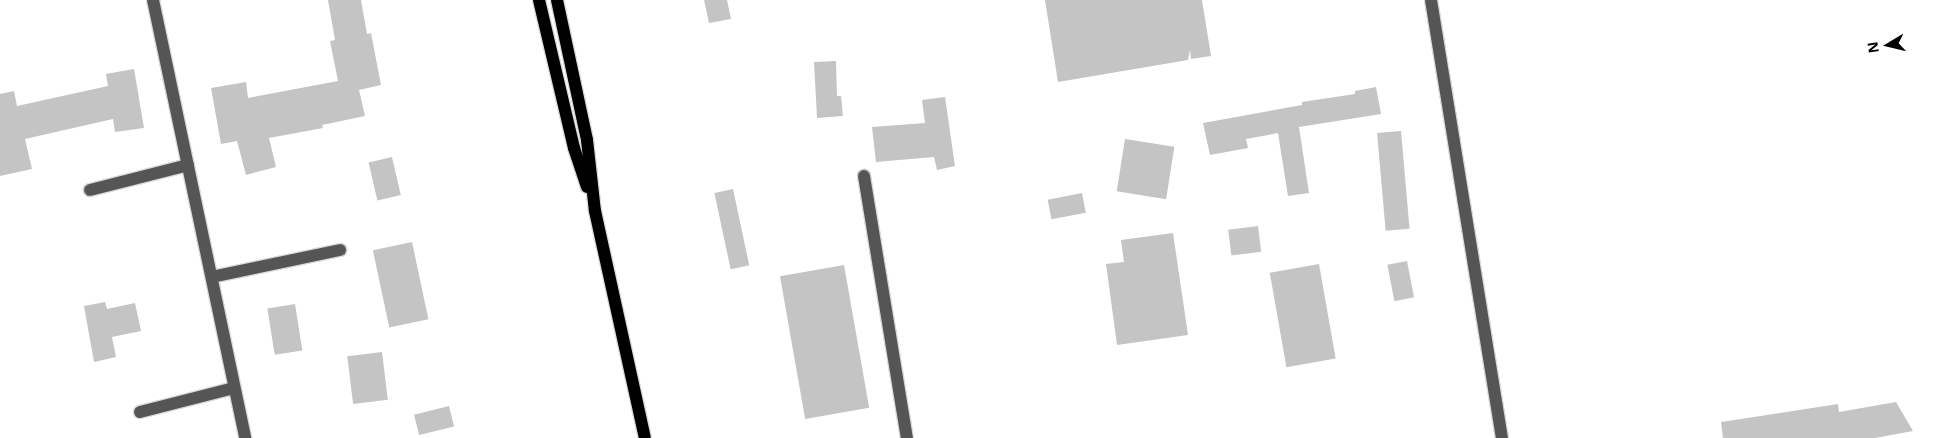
<!DOCTYPE html>
<html>
<head>
<meta charset="utf-8">
<style>
  body { margin:0 }
  #map { position:relative; width:1933px; height:438px; overflow:hidden; background:#fff; font-family:"Noto Sans",sans-serif }
  div>[style] { position:absolute }
  .building>* { inset:0; background:#c4c4c4; transform-origin:0 0 }
  .roads { filter:drop-shadow(1px 0 #dbdbdb) drop-shadow(-1px 0 #dbdbdb) drop-shadow(0 1px #dbdbdb) drop-shadow(0 -1px #dbdbdb) }
  .minor>* { height:12px; margin:-6px; padding:0 6px; transform-origin:6px; border-radius:6px; background:#555 }
  .major>* { height:12px; margin:-6px; padding:0 6px; transform-origin:6px; border-radius:6px; background:#000 }
  span { translate:-50% -50%; white-space:nowrap; text-align:center; line-height:1.15; -webkit-text-stroke:4.5px #fff; paint-order:stroke }
  .north { position:absolute; left:1863px; top:20px; width:50px; height:50px; -webkit-text-stroke:4px #fff; paint-order:stroke; rotate:261deg; font-size:14px; font-weight:700; line-height:20px; text-align:center; color:#000 }
  .north::after { content:''; display:block; margin:auto; width:18px; height:22px; background:#000; clip-path:polygon(50% 0,100% 100%,50% 72%,0 100%) }
</style>
</head>
<body>
<div id="map">
  <div class="building">
    <div style="clip-path:polygon(328px 0,361px 0,367px 34px,371px 33px,381px 85px,359px 90px,365px 116px,322px 125px,323px 128px,269px 138px,276px 167px,246px 175px,237px 141px,221px 144px,211px 88px,246px 82px,248px 98px,338px 81px,330px 41px,335px 40px)"></div>
    <div style="clip-path:polygon(704px 0,727px 0,731px 19px,709px 23px)"></div>
    <div style="clip-path:polygon(1045px 0,1202px 0,1211px 56px,1191px 59px,1190px 50px,1188px 60px,1058px 82px)"></div>
    <div style="clip-path:polygon(836px 61px,837px 96px,841px 96px,843px 116px,817px 118px,814px 62px)"></div>
    <div style="clip-path:polygon(134px 69px,144px 128px,115px 132px,113px 119px,25px 139px,32px 169px,0 176px,0 94px,14px 91px,17px 106px,108px 86px,106px 74px)"></div>
    <div style="clip-path:polygon(1376px 87px,1381px 114px,1299px 127px,1309px 193px,1288px 196px,1278px 133px,1246px 139px,1248px 148px,1210px 155px,1203px 123px,1302px 105px,1302px 102px,1355px 94px,1355px 91px)"></div>
    <div style="clip-path:polygon(945px 97px,955px 166px,937px 170px,934px 157px,876px 162px,872px 127px,925px 123px,922px 100px)"></div>
    <div style="left:1401px;top:131px;width:98px;height:24px;rotate:85deg"></div>
    <div style="left:1125px;top:139px;width:50px;height:53px;rotate:9deg"></div>
    <div style="left:392px;top:157px;width:39px;height:24px;rotate:77deg"></div>
    <div style="left:733px;top:189px;width:78px;height:19px;rotate:78deg"></div>
    <div style="left:1082px;top:193px;width:20px;height:35px;rotate:79deg"></div>
    <div style="left:1258px;top:226px;width:26px;height:30px;rotate:83deg"></div>
    <div style="clip-path:polygon(1173px 233px,1188px 335px,1117px 345px,1106px 264px,1124px 262px,1121px 240px)"></div>
    <div style="left:412px;top:242px;width:79px;height:40px;rotate:78deg"></div>
    <div style="left:1407px;top:261px;width:37px;height:20px;rotate:79deg"></div>
    <div style="left:1319px;top:264px;width:96px;height:50px;rotate:80deg"></div>
    <div style="left:844px;top:265px;width:145px;height:65px;rotate:80deg"></div>
    <div style="clip-path:polygon(105px 302px,107px 309px,135px 303px,141px 331px,112px 337px,116px 357px,94px 362px,84px 306px)"></div>
    <div style="left:295px;top:304px;width:47px;height:28px;rotate:81deg"></div>
    <div style="left:382px;top:352px;width:48px;height:35px;rotate:83deg"></div>
    <div style="clip-path:polygon(1896px 402px,1913px 431px,1875px 438px,1723px 438px,1721px 422px,1838px 404px,1839px 412px)"></div>
    <div style="left:449px;top:406px;width:21px;height:36px;rotate:76deg"></div>
  </div>
  <div class="roads">
    <div class="minor">
      <div style="left:153px;top:0;width:448px;rotate:78.1deg"></div>
      <div style="left:1431px;top:0;width:444px;rotate:80.8deg"></div>
      <div style="left:864px;top:176px;width:266px;rotate:80.7deg"></div>
      <div style="left:90px;top:190px;width:101px;rotate:-14.3deg"></div>
      <div style="left:212px;top:277px;width:131px;rotate:-11.9deg"></div>
      <div style="left:140px;top:412px;width:97px;rotate:-14.3deg"></div>
    </div>
    <div class="major">
      <div style="left:539px;top:0;width:152px;rotate:76.7deg"></div>
      <div style="left:574px;top:148px;width:41px;rotate:71.6deg"></div>
      <div style="left:557px;top:0;width:143px;rotate:77.9deg"></div>
      <div style="left:587px;top:140px;width:71px;rotate:83.6deg"></div>
      <div style="left:595px;top:211px;width:232px;rotate:77.6deg"></div>
    </div>
  </div>
  <div class="north">N</div>
</div>
</body>
</html>
